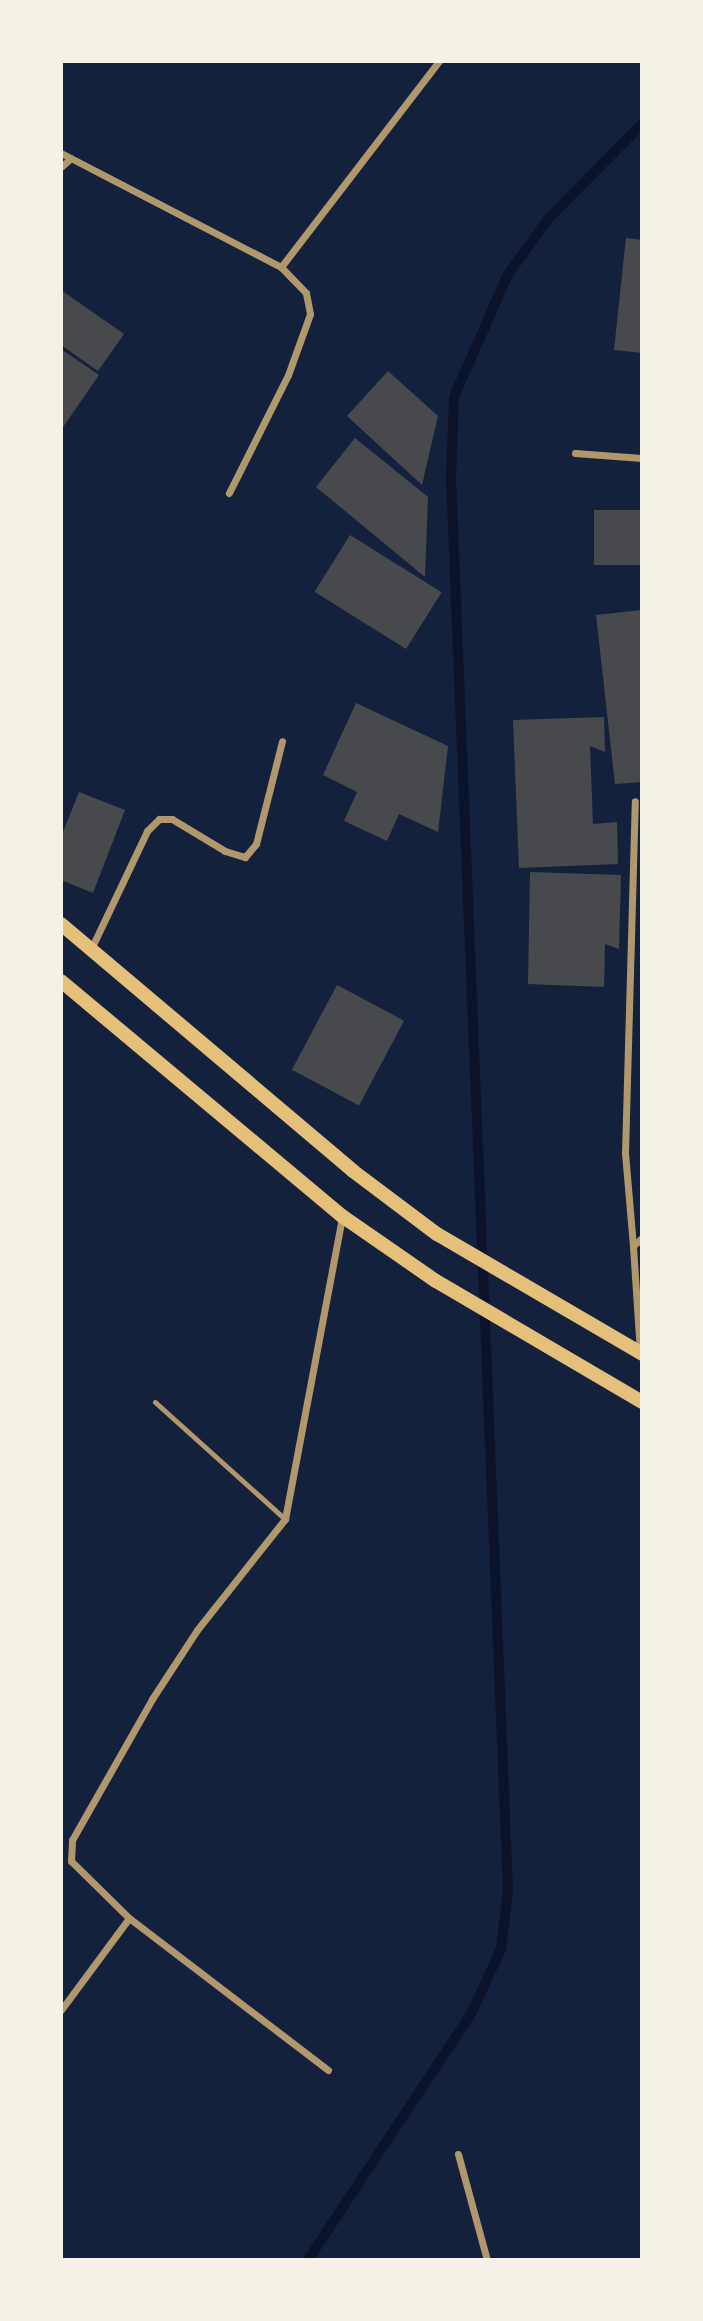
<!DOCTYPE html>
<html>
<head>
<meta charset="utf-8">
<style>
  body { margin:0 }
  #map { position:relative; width:703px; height:2321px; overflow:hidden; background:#14213d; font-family:Ubuntu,sans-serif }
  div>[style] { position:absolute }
  .stream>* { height:10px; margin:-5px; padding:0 5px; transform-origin:5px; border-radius:5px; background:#0b132b }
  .building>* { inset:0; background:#48494c; transform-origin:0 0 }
  .service>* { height:5px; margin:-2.5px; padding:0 2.5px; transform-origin:2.5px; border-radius:2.5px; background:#b1986c }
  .minor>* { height:7px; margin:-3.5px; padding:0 3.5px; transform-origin:3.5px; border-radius:3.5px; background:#b1986c }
  .secondary>* { height:14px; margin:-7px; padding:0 7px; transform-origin:7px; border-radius:7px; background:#e5c07b }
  span { translate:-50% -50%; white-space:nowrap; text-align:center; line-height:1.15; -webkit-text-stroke:6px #f6f1e7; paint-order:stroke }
  .frame { position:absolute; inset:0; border:63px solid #f6f1e7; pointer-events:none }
</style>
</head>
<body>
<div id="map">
  <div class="stream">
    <div style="left:308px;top:2260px;width:297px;rotate:-56.5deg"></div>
    <div style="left:472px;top:2012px;width:69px;rotate:-65.3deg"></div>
    <div style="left:501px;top:1949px;width:58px;rotate:-83.1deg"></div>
    <div style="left:508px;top:1891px;width:1415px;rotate:-92.31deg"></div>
    <div style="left:451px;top:477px;width:80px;rotate:-87.9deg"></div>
    <div style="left:454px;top:397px;width:132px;rotate:-66.3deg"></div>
    <div style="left:507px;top:276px;width:70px;rotate:-54.3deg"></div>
    <div style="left:548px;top:219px;width:134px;rotate:-45.3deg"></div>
  </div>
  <div class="building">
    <div style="clip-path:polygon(626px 238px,642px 240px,642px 353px,614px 350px)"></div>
    <div style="clip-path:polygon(61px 290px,124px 334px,98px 371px,61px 345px)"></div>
    <div style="clip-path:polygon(61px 349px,99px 375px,61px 430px)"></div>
    <div style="clip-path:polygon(388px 371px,438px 416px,422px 485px,347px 416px)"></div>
    <div style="clip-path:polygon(355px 438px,428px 497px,425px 577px,316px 487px)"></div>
    <div style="left:642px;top:510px;width:55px;height:48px;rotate:90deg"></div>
    <div style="left:350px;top:535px;width:108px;height:67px;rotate:32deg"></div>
    <div style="clip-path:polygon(642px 610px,642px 782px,615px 784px,596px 615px)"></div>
    <div style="clip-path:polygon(356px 703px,448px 746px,438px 832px,399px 814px,387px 841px,344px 821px,357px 792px,323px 775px)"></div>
    <div style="clip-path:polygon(604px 717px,605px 752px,590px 746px,593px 824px,617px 822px,618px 864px,519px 868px,513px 720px)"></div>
    <div style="clip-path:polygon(79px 792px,125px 810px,93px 893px,61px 880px,61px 837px)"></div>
    <div style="clip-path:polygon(530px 872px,621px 875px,619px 949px,605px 944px,604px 987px,528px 984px)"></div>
    <div style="left:337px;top:985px;width:76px;height:96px;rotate:28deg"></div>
  </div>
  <div class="service">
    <div style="left:155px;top:1402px;width:175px;rotate:42deg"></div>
  </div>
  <div class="minor">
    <div style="left:61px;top:153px;width:248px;rotate:27.4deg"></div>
    <div style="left:281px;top:267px;width:36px;rotate:46deg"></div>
    <div style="left:306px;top:293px;width:21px;rotate:79deg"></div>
    <div style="left:310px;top:314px;width:65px;rotate:109.8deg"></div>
    <div style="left:288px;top:375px;width:132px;rotate:116.6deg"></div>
    <div style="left:61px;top:167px;width:13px;rotate:-42deg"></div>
    <div style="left:281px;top:267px;width:260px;rotate:-52.5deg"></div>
    <div style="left:575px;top:453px;width:67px;rotate:4.3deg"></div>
    <div style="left:91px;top:949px;width:131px;rotate:-64.6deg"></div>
    <div style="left:147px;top:831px;width:17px;rotate:-45deg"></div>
    <div style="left:159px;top:819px;width:13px"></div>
    <div style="left:172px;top:819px;width:62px;rotate:31.1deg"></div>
    <div style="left:225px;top:851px;width:21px;rotate:17deg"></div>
    <div style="left:245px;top:857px;width:17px;rotate:-50deg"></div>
    <div style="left:256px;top:844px;width:106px;rotate:-75.8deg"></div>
    <div style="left:633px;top:1246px;width:93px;rotate:-94.9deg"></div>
    <div style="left:625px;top:1153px;width:352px;rotate:-88.4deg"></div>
    <div style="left:640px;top:1352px;width:106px;rotate:-93.8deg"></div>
    <div style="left:633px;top:1246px;width:12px;rotate:-42deg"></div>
    <div style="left:61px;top:2010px;width:114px;rotate:-53.5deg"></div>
    <div style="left:328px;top:2070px;width:250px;rotate:-142.6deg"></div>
    <div style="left:129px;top:1918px;width:81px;rotate:-135.5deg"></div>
    <div style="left:71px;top:1861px;width:21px;rotate:-87deg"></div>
    <div style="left:72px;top:1840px;width:162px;rotate:-60.4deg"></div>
    <div style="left:152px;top:1699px;width:82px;rotate:-56.9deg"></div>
    <div style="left:197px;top:1630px;width:142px;rotate:-51.6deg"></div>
    <div style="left:285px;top:1519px;width:307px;rotate:-79.3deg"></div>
    <div style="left:458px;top:2154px;width:110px;rotate:74.7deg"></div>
  </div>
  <div class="secondary">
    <div style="left:61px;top:924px;width:382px;rotate:40.2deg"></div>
    <div style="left:353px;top:1171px;width:105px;rotate:36.9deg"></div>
    <div style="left:437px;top:1234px;width:238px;rotate:30.3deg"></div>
    <div style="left:61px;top:981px;width:366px;rotate:39.9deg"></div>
    <div style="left:342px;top:1216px;width:114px;rotate:34.7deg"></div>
    <div style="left:436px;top:1281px;width:239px;rotate:30.4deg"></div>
  </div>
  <div class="frame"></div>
</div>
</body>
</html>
